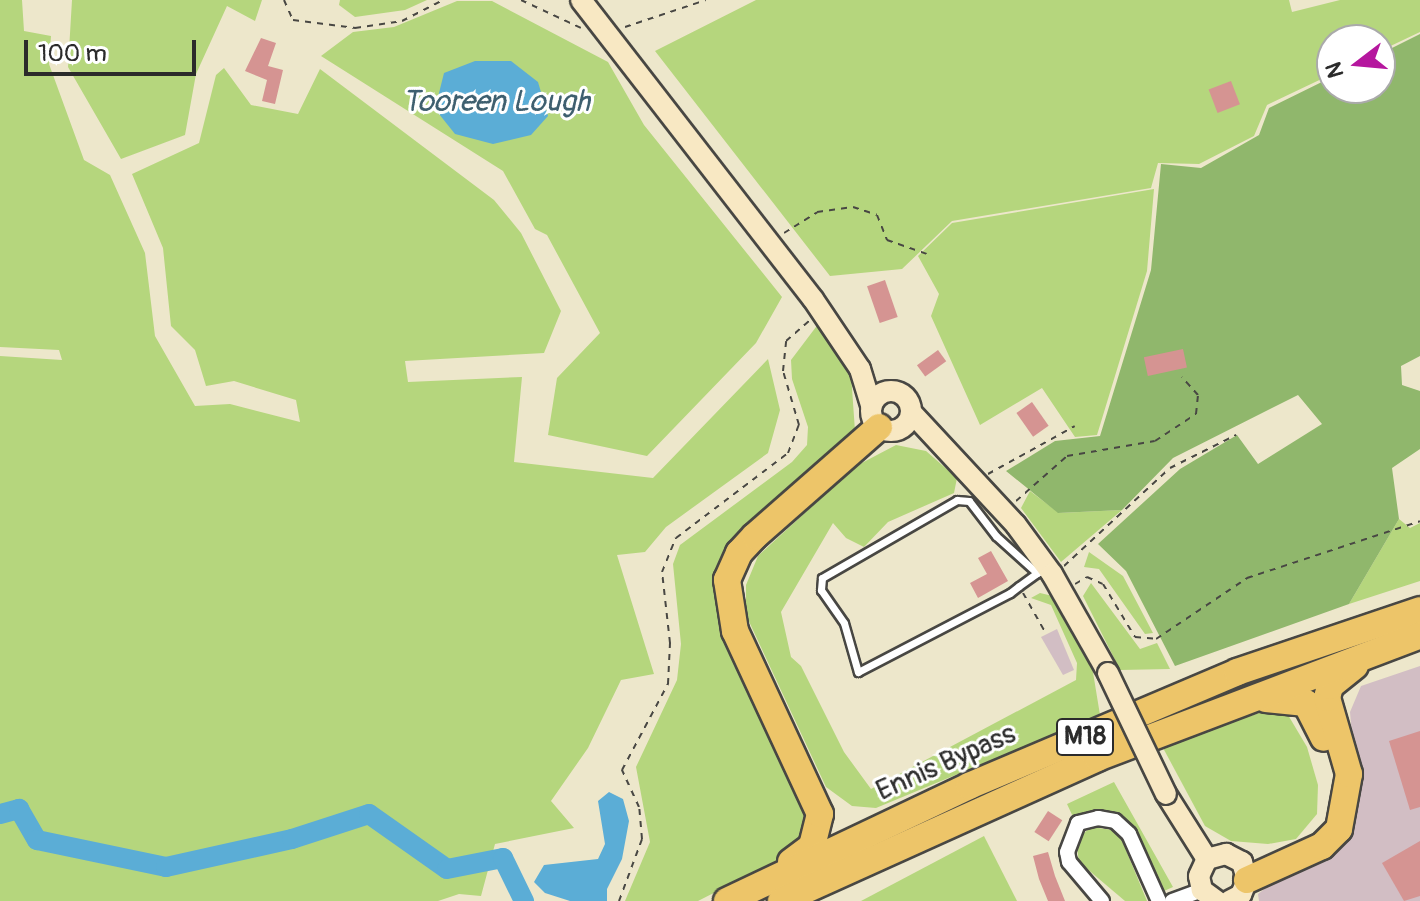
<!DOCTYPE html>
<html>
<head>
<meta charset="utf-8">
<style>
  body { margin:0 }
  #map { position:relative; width:1420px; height:901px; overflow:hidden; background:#ede7cb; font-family:Pangolin,sans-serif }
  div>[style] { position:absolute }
  .industrial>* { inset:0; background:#d2bec4 }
  .green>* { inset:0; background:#b5d67d }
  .forest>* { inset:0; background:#90b76c }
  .water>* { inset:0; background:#5badd6 }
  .river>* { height:20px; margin:-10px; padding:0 10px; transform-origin:10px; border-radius:10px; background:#5badd6 }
  .building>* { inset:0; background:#d59492; transform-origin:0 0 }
  .path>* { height:2px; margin-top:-1px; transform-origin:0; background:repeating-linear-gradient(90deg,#484743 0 6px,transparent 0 12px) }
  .roads { filter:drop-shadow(2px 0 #484743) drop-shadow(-2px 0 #484743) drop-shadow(0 2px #484743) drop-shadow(0 -2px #484743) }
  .lane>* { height:7px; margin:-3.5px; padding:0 3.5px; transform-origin:3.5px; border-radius:3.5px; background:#fff }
  .street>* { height:14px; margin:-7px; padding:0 7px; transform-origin:7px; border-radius:7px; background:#fff }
  .secondary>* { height:20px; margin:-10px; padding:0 10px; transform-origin:10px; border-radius:10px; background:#f8e8c3 }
  .secondary>.ring { margin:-10px; padding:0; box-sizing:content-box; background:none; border:20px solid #f8e8c3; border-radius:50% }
  .highway>* { height:26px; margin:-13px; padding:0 13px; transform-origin:13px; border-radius:13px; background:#edc569 }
  .bridges { filter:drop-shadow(2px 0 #484743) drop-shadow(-2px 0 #484743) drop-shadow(0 2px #484743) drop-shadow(0 -2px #484743) }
  .secondary-bridge>* { height:20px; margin:-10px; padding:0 10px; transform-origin:10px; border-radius:10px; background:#f8e8c3 }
  span { translate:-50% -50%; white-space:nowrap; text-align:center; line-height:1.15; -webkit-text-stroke:6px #fff; paint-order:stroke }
  .shield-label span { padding:2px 6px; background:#fff; border:2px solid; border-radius:6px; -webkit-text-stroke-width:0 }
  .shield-label { font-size:26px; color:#2b2b2b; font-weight:700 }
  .street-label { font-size:28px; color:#2b2b2b }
  .water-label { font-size:30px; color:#3e5f6f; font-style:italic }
  .north { position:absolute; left:1316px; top:24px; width:80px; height:80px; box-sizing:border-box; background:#fff; border:2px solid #aaa; border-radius:50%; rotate:254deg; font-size:22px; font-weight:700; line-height:32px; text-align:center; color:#2b2b2b }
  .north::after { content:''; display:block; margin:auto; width:28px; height:36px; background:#b5179e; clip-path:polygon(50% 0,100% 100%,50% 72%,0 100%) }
  .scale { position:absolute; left:24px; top:40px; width:172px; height:36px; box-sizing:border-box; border:4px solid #2b2b2b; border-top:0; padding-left:10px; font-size:24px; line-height:28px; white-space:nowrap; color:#2b2b2b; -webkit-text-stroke:6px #fff; paint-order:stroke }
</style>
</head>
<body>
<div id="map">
  <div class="industrial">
    <div style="clip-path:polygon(1057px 629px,1074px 670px,1063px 675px,1041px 637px)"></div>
    <div style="clip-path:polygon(1420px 666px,1420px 901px,1259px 901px,1258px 894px,1285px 873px,1337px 844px,1355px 772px,1350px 712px,1361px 686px)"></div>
  </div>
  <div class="green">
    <div style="clip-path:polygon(0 0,22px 0,24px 31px,51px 36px,49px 64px,84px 160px,110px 175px,145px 253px,155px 336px,195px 406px,230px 404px,300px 422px,296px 400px,234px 381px,206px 386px,195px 350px,171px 326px,163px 248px,132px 174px,199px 143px,216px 75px,224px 68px,251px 105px,298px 114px,320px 69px,494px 200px,521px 233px,561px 311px,544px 353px,405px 361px,408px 382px,522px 377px,514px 462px,653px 478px,768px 359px,780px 410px,768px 453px,666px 527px,645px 552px,617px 555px,654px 674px,621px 680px,588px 748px,551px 801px,574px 828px,495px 844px,481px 896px,459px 894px,438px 901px,0 901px,0 356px,62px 360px,59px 350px,0 347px)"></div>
    <div style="clip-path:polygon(72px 0,262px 0,255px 21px,227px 6px,196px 74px,185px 135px,121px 159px,68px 67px)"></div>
    <div style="clip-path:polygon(340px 0,427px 0,405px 10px,355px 17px,339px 5px)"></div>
    <div style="clip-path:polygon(756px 0,1289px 0,1292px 12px,1340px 0,1420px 0,1420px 32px,1380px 51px,1380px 40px,1332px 40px,1332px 74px,1267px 105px,1254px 136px,1199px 164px,1158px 163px,1151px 188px,952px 221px,902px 269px,830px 276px,655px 51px)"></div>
    <div style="clip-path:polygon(457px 1px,492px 1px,608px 62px,644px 125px,782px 297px,756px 343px,647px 456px,548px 435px,557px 378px,600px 333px,547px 235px,535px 229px,503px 171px,321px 56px,353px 32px,394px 27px)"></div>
    <div style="clip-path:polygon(1154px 189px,1147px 271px,1097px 435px,1075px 437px,1042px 388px,980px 425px,931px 316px,939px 294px,918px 256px,952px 223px)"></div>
    <div style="clip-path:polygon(819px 323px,851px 374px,855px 431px,719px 578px,811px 806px,798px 850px,698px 901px,625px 901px,650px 842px,636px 767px,677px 680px,681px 644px,673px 564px,680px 545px,792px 462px,807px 445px,808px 427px,792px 379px,791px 360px)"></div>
    <div style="clip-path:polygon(896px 445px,926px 451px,957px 478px,954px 493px,888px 522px,864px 547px,846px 538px,833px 523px,781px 612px,791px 657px,801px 666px,844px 752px,871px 789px,1076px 680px,1077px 663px,1051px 605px,1031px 598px,1040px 593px,1057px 597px,1091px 660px,1100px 715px,876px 808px,852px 806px,826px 787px,746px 615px,746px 585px,758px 556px,856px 466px)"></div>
    <div style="clip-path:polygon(1030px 491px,1059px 513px,1122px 510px,1061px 562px,1021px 508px)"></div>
    <div style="clip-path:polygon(1399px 519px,1410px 528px,1420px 523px,1420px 581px,1349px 604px)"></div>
    <div style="clip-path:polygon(1089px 552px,1123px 576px,1153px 633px,1145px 634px,1099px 569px,1084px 567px)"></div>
    <div style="clip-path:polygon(1091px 583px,1140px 649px,1157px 643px,1170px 669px,1120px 670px,1083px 596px)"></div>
    <div style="clip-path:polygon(1265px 711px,1288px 715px,1307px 747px,1318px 785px,1317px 814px,1296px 839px,1268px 844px,1231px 841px,1205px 826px,1162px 746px)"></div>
    <div style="clip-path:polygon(1114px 782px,1173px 887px,1164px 891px,1155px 888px,1127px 821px,1101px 810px,1074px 819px,1067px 804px)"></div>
    <div style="clip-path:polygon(1091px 827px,1113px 830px,1121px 838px,1147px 901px,1125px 901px,1079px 862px,1076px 840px)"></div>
    <div style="clip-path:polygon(984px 836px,1017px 901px,861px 901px)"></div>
  </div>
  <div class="forest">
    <div style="clip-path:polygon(1420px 34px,1420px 356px,1401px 366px,1402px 385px,1420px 391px,1420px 449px,1392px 468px,1399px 519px,1349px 604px,1175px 666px,1126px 571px,1098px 544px,1180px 469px,1237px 435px,1258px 464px,1322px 424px,1298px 395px,1173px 458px,1122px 510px,1058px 513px,1006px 471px,1055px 441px,1100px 436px,1151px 270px,1161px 164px,1201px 168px,1259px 135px,1269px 108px,1332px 77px,1332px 88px,1380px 88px,1380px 54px)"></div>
  </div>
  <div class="water">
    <div style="clip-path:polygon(475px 61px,511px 61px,538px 82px,548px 116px,531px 135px,493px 144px,455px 134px,435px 109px,444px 73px)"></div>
    <div style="clip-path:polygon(609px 792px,623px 799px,629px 821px,622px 859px,607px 889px,607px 901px,570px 901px,545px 893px,534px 882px,544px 865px,598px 859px,605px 844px,598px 801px)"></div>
  </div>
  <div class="river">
    <div style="left:0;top:814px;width:20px;rotate:-15deg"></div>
    <div style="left:19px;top:809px;width:36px;rotate:60deg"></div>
    <div style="left:37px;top:840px;width:132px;rotate:11.8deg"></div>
    <div style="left:166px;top:867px;width:129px;rotate:-12.5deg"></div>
    <div style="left:292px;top:839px;width:81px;rotate:-18deg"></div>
    <div style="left:369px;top:814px;width:95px;rotate:35.2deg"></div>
    <div style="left:447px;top:869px;width:57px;rotate:-11.1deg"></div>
    <div style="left:503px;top:858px;width:48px;rotate:64deg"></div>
  </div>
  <div class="building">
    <div style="clip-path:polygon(261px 38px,276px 43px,268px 66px,283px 70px,275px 104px,262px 101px,267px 80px,245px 71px)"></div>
    <div style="left:1231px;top:81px;width:25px;height:24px;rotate:69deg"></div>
    <div style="left:885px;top:280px;width:39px;height:19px;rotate:71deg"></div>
    <div style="left:1183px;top:349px;width:19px;height:40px;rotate:78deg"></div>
    <div style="left:938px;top:350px;width:14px;height:26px;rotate:54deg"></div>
    <div style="left:1032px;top:402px;width:29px;height:19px;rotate:55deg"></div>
    <div style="clip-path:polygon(991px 551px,1008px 581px,978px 598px,970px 583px,987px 574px,978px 558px)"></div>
    <div style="clip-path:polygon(1420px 731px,1420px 807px,1410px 810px,1389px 741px)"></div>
    <div style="left:1048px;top:811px;width:17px;height:25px;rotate:33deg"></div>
    <div style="clip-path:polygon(1420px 841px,1420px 896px,1404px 901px,1382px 863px)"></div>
    <div style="clip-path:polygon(1048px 852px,1055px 876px,1065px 901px,1048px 901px,1039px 879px,1033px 856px)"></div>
  </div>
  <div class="path">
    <div style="left:284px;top:0;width:22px;rotate:66deg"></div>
    <div style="left:293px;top:20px;width:63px;rotate:7.4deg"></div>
    <div style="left:355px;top:28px;width:48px;rotate:-8.5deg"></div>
    <div style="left:402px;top:21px;width:46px;rotate:-27.1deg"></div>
    <div style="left:521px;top:0;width:66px;rotate:25deg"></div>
    <div style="left:625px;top:27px;width:85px;rotate:-18.4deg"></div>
    <div style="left:784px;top:233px;width:39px;rotate:-32deg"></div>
    <div style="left:817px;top:212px;width:36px;rotate:-8deg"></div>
    <div style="left:853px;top:207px;width:25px;rotate:18deg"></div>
    <div style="left:877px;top:215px;width:27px;rotate:68deg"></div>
    <div style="left:887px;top:240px;width:42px;rotate:19.3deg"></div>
    <div style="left:988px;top:474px;width:99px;rotate:-28.9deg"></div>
    <div style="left:1016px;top:501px;width:68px;rotate:-41.4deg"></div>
    <div style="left:1067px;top:456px;width:89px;rotate:-9.7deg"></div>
    <div style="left:1155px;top:441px;width:49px;rotate:-33.4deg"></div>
    <div style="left:1196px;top:414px;width:19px;rotate:-84deg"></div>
    <div style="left:1198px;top:395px;width:24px;rotate:-132deg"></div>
    <div style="left:1064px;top:566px;width:144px;rotate:-42.8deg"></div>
    <div style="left:1170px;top:468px;width:74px;rotate:-26.6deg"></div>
    <div style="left:1075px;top:584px;width:14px;rotate:-30deg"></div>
    <div style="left:1087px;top:577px;width:17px;rotate:24deg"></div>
    <div style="left:1103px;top:584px;width:62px;rotate:58.9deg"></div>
    <div style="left:1135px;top:637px;width:21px;rotate:5deg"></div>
    <div style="left:1156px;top:639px;width:110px;rotate:-33.8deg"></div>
    <div style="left:1247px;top:578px;width:182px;rotate:-18.2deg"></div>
    <div style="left:1023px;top:593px;width:43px;rotate:60.4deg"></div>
    <div style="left:619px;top:901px;width:66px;rotate:-69.6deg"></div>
    <div style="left:642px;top:839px;width:32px;rotate:-95deg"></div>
    <div style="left:639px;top:807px;width:41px;rotate:-114.7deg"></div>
    <div style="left:622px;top:770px;width:98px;rotate:-61.9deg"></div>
    <div style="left:668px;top:684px;width:41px;rotate:-87.2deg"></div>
    <div style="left:670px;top:643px;width:71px;rotate:-96.4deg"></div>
    <div style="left:662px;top:572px;width:37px;rotate:-68deg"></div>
    <div style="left:676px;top:538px;width:141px;rotate:-37.2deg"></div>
    <div style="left:788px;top:453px;width:30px;rotate:-69deg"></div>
    <div style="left:799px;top:425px;width:56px;rotate:-106.5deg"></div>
    <div style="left:783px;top:371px;width:30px;rotate:-84deg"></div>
    <div style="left:786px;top:341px;width:32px;rotate:-41deg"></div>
  </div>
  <div class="roads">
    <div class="lane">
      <div style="left:1037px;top:573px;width:55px;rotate:-137.9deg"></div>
      <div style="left:996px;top:536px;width:44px;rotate:-127.6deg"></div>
      <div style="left:969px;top:501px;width:12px;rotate:-175deg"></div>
      <div style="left:957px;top:500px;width:156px;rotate:150deg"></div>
      <div style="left:822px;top:578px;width:12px;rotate:95deg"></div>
      <div style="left:821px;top:590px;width:40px;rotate:55.1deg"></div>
      <div style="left:844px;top:623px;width:51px;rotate:74.1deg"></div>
      <div style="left:858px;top:672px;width:171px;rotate:-27.5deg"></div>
      <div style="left:1010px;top:593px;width:11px;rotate:-38deg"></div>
      <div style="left:1019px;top:586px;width:22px;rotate:-36deg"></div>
      <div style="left:1037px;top:573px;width:9px;rotate:-32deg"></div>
    </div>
    <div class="street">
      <div style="left:1102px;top:901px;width:51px;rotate:-130.2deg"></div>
      <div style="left:1069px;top:862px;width:10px;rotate:-101deg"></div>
      <div style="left:1067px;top:852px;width:31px;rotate:-69deg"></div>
      <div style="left:1078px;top:823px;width:21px;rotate:-14deg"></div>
      <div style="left:1098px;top:818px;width:17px;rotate:10deg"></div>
      <div style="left:1115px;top:821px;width:19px;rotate:43deg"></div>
      <div style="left:1129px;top:834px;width:73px;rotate:65.9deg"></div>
      <div style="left:1172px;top:901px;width:32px;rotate:-20deg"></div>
    </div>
    <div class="secondary">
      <div style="left:581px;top:0;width:378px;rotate:52.2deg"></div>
      <div style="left:813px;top:299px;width:84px;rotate:56.1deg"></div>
      <div style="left:860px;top:369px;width:39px;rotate:73deg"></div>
      <div class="ring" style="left:871px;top:391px;width:20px;height:20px"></div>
      <div style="left:911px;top:412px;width:154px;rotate:47.1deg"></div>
      <div style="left:1016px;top:525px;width:61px;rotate:53.7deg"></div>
      <div style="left:1052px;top:574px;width:114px;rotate:60.5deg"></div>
      <div style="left:1166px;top:794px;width:77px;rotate:57.8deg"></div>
      <div style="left:1217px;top:901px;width:19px;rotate:-144deg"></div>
      <div style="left:1202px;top:890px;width:14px;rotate:-102deg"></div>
      <div style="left:1199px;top:876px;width:19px;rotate:-65deg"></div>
      <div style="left:1207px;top:859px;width:20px;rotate:-15deg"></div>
      <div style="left:1226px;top:854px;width:18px;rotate:27deg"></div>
      <div style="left:1242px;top:862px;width:19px;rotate:74deg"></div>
      <div style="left:1247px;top:880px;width:16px;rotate:112deg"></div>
      <div style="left:1241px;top:895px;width:13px;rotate:153deg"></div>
    </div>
    <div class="highway">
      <div style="left:1266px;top:699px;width:40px;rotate:5.7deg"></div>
      <div style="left:1306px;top:703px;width:39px;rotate:63deg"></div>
      <div style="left:791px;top:862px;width:26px;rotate:-37deg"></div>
      <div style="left:812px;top:846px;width:33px;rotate:-76deg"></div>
      <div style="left:820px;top:814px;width:202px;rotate:-114.9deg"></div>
      <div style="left:735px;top:631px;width:52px;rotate:-98.9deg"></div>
      <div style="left:727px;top:580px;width:30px;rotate:-66deg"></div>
      <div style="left:739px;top:553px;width:23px;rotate:-47deg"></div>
      <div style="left:755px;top:536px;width:165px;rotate:-41.3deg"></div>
      <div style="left:1247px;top:880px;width:82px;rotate:-24.4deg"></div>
      <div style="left:1322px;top:846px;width:24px;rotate:-45deg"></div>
      <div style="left:1339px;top:829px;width:56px;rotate:-79.7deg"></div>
      <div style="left:1349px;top:774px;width:79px;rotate:-106.1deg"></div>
      <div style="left:1327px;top:698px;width:12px;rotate:-76deg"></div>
      <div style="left:1330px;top:686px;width:32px;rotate:-39deg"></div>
      <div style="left:727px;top:901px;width:268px;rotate:-25.4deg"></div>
      <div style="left:969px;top:786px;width:291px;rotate:-23deg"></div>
      <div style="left:1237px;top:672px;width:193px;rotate:-18.7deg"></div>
      <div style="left:781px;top:901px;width:347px;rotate:-24.3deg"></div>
      <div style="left:1097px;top:758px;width:346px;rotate:-20.8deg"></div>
    </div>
  </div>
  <div class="bridges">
    <div class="secondary-bridge">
      <div style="left:1108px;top:673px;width:134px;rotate:64.4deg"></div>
    </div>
  </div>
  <div class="shield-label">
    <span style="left:1085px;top:737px">M18</span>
  </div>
  <div class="street-label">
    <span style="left:946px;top:763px;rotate:-24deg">Ennis Bypass</span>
  </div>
  <div class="water-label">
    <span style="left:496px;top:102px">Tooreen Lough</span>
  </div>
  <div class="north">N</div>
  <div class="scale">100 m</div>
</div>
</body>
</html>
